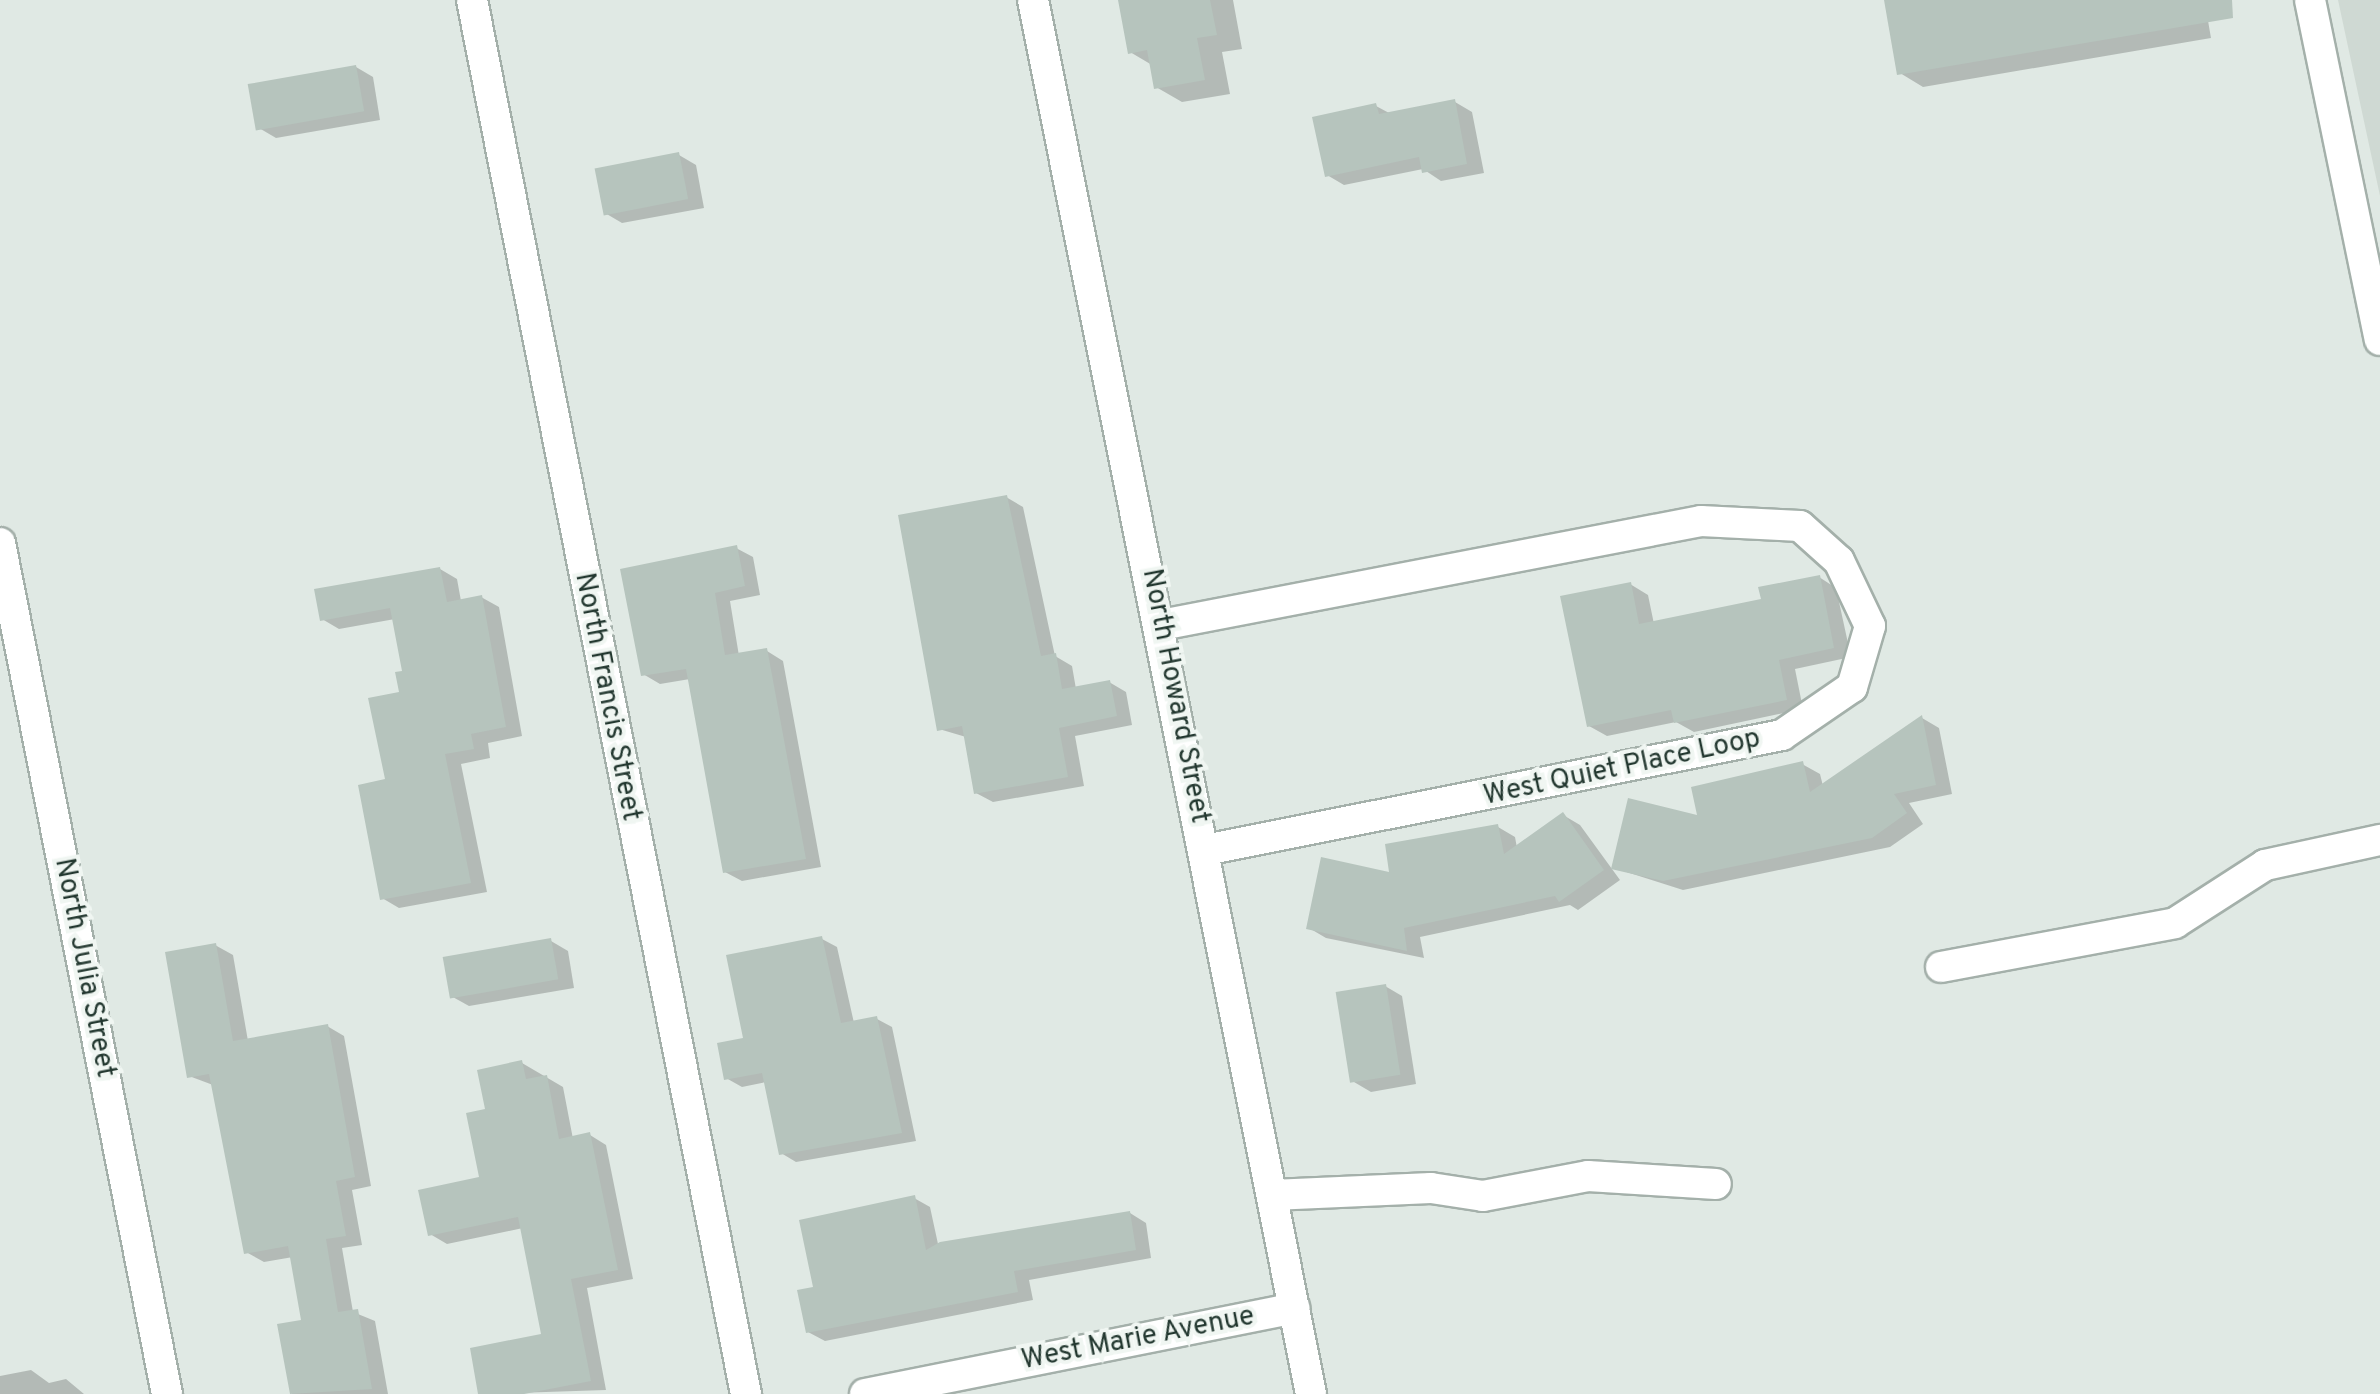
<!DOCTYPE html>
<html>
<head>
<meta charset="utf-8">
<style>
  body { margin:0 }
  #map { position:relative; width:2380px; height:1394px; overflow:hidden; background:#e0e9e4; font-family:Overpass,sans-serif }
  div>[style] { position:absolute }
  .built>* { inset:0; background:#cfd9d3 }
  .shadow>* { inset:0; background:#0003 }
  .building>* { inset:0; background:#b6c4bd; transform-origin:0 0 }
  .roads { filter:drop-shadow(2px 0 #a4b0aa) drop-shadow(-2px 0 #a4b0aa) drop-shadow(0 2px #a4b0aa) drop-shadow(0 -2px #a4b0aa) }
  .minor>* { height:30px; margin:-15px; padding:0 15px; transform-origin:15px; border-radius:15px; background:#fff }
  .tertiary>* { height:30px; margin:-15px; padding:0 15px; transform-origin:15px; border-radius:15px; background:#fff }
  span { translate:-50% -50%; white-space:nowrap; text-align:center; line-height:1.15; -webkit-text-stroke:8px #f0f6f2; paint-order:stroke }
  .street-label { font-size:28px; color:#233830 }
</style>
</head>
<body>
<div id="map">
  <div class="built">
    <div style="clip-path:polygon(2338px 0,2380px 0,2380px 196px)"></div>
  </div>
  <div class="shadow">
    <div style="clip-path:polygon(1120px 0,1233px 0,1242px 49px,1222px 52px,1230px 94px,1182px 102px,1156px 87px,1152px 65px,1130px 52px)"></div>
    <div style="clip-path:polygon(1899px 0,2222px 0,2207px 15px,2211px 38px,1923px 87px,1900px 73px)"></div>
    <div style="clip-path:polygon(356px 67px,373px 77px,380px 120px,276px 138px,259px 128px)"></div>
    <div style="clip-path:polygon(1455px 102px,1472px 112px,1484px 173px,1441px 181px,1423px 169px,1344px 185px,1327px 175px,1376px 106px,1391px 114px)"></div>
    <div style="clip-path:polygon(679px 155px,696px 165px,704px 208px,622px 223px,605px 213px)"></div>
    <div style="clip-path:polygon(1006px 497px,1023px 507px,1055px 656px,1072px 666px,1076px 689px,1109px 682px,1126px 692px,1132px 725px,1075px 736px,1084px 786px,993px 802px,976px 793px,966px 737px,939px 729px)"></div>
    <div style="clip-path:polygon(736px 548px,753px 557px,760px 595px,730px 601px,739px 656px,767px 651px,783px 661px,821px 867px,742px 881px,725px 872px,690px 679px,660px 684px,643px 674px)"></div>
    <div style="clip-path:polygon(440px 569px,457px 579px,461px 601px,481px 597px,499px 607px,522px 736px,488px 743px,490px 758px,461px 764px,487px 892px,399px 908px,382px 898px,388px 781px,405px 673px,395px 619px,339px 629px,322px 619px)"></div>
    <div style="clip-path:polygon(1819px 577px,1836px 588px,1851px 657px,1795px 669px,1803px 709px,1694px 732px,1676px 722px,1607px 736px,1589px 726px,1630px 584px,1648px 595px,1654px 624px,1764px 601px)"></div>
    <div style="clip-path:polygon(1922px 718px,1939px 728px,1952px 794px,1909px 803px,1923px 824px,1890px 847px,1683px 890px,1614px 868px,1802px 764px,1820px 774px,1823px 786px)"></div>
    <div style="clip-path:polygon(1563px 815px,1580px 825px,1620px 880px,1578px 910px,1570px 905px,1420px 937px,1424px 958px,1326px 938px,1309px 928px,1392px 875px,1498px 827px,1515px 837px,1517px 848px)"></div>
    <div style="clip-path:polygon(822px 939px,837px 947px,854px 1023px,877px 1019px,892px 1027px,916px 1141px,796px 1162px,781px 1153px,766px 1082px,742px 1087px,726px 1078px,746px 1040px)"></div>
    <div style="clip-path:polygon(551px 941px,568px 951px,574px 988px,469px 1006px,451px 996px)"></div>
    <div style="clip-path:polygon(215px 945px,233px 955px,248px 1041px,327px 1026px,344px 1036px,371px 1186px,352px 1190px,362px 1245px,342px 1248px,353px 1312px,375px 1321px,388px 1394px,292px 1394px,280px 1326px,304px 1322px,293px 1257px,264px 1262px,246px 1252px,213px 1085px,189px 1076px)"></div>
    <div style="clip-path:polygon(1385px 986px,1402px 996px,1416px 1084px,1371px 1092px,1354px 1082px)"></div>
    <div style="clip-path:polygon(522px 1063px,563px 1087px,573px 1139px,590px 1135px,606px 1145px,633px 1279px,587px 1288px,606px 1390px,481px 1394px,544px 1336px,523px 1228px,447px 1244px,430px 1234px,482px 1179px,488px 1111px)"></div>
    <div style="clip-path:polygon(914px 1198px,930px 1207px,938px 1244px,1130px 1213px,1146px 1223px,1151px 1258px,1029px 1280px,1033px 1300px,825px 1341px,808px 1332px,816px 1288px)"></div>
    <div style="clip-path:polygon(31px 1370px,49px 1383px,66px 1379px,84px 1394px,0 1394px,0 1376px)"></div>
  </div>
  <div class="building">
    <div style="clip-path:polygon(1118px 0,1210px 0,1217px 35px,1197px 38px,1205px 80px,1154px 89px,1147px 50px,1128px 54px)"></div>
    <div style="clip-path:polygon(1884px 0,2232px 0,2233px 18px,1897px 75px)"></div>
    <div style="left:356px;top:65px;width:47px;height:110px;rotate:80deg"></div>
    <div style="clip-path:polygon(1455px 99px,1467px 164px,1422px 173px,1419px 157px,1325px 177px,1312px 117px,1376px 103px,1379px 114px)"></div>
    <div style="left:679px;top:152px;width:48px;height:86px;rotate:79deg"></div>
    <div style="clip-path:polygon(1007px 495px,1041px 656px,1056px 653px,1062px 689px,1110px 680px,1117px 716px,1059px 728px,1068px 777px,974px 794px,962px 726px,937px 731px,898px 515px)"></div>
    <div style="clip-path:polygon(737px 545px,745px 586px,715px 593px,725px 655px,767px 648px,806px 859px,723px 873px,686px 669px,641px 676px,620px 569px)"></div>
    <div style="clip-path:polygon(440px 567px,447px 602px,482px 595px,506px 727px,471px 734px,474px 749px,445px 754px,471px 883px,380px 900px,358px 785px,385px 779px,368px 698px,399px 692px,395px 672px,402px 671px,390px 608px,320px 621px,314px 589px)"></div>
    <div style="clip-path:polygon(1820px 575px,1834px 648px,1779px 660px,1787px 700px,1674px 723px,1671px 710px,1587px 727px,1560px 596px,1631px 582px,1639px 624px,1761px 599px,1758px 587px)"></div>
    <div style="clip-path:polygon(1922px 715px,1936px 785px,1894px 794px,1907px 813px,1872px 838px,1663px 881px,1611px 869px,1628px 798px,1697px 815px,1691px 787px,1803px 761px,1810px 792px)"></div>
    <div style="clip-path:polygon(1563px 812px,1604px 870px,1559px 902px,1555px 896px,1404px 928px,1407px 951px,1306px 929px,1321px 857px,1389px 872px,1385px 844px,1498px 824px,1504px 854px)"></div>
    <div style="clip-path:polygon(822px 936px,841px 1023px,877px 1016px,902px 1133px,779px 1155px,762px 1073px,724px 1080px,717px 1043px,743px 1038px,726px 955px)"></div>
    <div style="left:551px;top:938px;width:42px;height:110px;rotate:80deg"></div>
    <div style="clip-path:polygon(216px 943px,233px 1041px,328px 1024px,355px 1177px,336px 1181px,346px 1236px,326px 1239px,338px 1312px,358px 1309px,372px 1389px,290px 1394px,277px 1324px,301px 1320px,288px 1246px,244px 1254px,209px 1074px,187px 1078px,165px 952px)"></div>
    <div style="left:1386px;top:984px;width:92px;height:51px;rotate:81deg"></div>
    <div style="clip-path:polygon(522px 1060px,526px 1079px,547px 1075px,559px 1139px,590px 1132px,618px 1270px,571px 1279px,591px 1381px,524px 1394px,478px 1394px,470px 1348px,541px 1334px,518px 1217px,428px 1236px,418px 1190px,479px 1177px,466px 1113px,485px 1109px,477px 1070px)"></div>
    <div style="clip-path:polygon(915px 1195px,926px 1250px,940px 1242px,1130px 1211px,1136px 1250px,1014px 1271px,1018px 1292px,806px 1333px,797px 1290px,813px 1287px,799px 1220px)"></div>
  </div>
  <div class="roads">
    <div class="minor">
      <div style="left:472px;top:0;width:1421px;rotate:78.88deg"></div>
      <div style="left:2310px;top:0;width:347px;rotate:78.4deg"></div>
      <div style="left:0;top:543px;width:867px;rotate:78.9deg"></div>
      <div style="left:1161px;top:625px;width:550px;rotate:-10.9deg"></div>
      <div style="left:1701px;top:521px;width:99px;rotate:2.9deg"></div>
      <div style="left:1800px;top:526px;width:52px;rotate:41.9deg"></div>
      <div style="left:1839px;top:561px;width:72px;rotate:64.5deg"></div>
      <div style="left:1870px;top:626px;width:64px;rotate:106.4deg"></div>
      <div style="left:1852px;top:687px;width:85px;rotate:145.6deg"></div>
      <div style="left:1782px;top:735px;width:588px;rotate:168.73deg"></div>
      <div style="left:1941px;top:967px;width:238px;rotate:-10.6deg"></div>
      <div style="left:2175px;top:923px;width:107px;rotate:-32.8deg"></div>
      <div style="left:2265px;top:865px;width:118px;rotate:-12.3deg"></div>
      <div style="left:1272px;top:1195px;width:159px;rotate:-2.5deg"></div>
      <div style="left:1431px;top:1188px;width:53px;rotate:8.7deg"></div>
      <div style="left:1483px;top:1196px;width:107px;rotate:-10.8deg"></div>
      <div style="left:1588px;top:1176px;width:128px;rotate:3.6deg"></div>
    </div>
    <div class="tertiary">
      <div style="left:1033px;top:0;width:1421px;rotate:78.72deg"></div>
      <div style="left:865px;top:1394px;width:438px;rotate:-11.3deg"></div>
    </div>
  </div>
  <div class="street-label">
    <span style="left:1175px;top:696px;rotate:79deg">North Howard Street</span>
    <span style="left:607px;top:697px;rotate:79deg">North Francis Street</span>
    <span style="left:1622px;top:768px;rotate:-12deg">West Quiet Place Loop</span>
    <span style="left:84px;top:968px;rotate:79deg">North Julia Street</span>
    <span style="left:1138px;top:1339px;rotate:-11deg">West Marie Avenue</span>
  </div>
</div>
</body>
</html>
